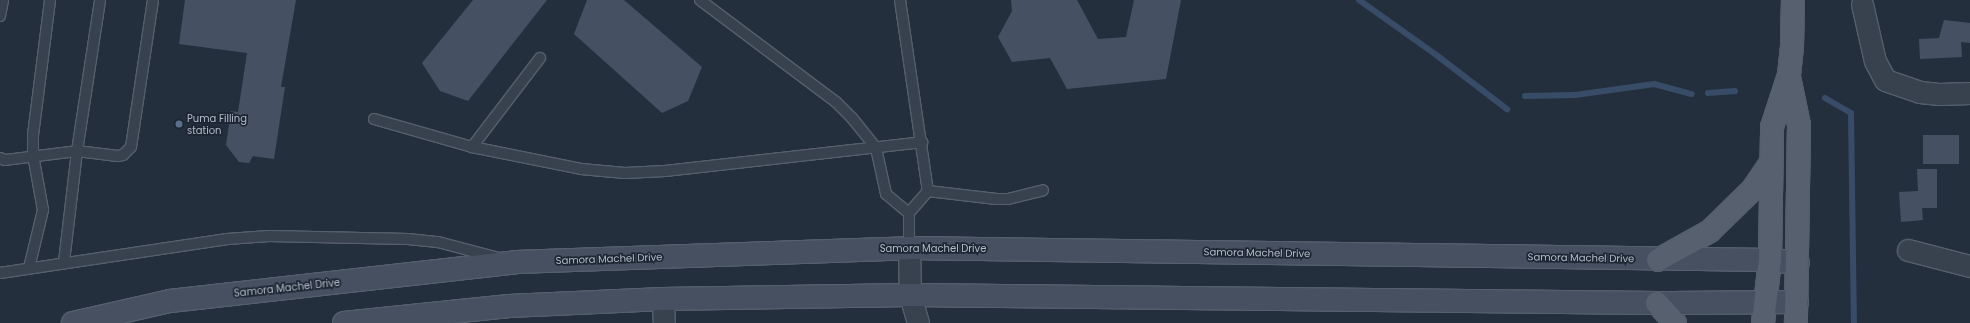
<!DOCTYPE html>
<html>
<head>
<meta charset="utf-8">
<style>
  body { margin:0 }
  #map { position:relative; width:1970px; height:323px; overflow:hidden; background:#242f3e; font-family:Poppins,sans-serif }
  div>[style] { position:absolute }
  .stream>* { height:6px; margin:-3px; padding:0 3px; transform-origin:3px; border-radius:3px; background:#394c67 }
  .building>* { inset:0; background:#455162; transform-origin:0 0 }
  .roads { filter:drop-shadow(1px 0 #565f6c) drop-shadow(-1px 0 #565f6c) drop-shadow(0 1px #565f6c) drop-shadow(0 -1px #565f6c) }
  .lane>* { height:10px; margin:-5px; padding:0 5px; transform-origin:5px; border-radius:5px; background:#38414e }
  .street>* { height:21px; margin:-10.5px; padding:0 10.5px; transform-origin:10.5px; border-radius:10.5px; background:#38414e }
  .secondary>* { height:22px; margin:-11px; padding:0 11px; transform-origin:11px; border-radius:11px; background:#465061 }
  .primary>* { height:22px; margin:-11px; padding:0 11px; transform-origin:11px; border-radius:11px; background:#56606e }
  .dots>* { width:11px; height:11px; translate:-50% -50%; box-sizing:border-box; border:2px solid #1d2633; border-radius:50% }
  span { translate:-50% -50%; white-space:nowrap; text-align:center; line-height:1.15; -webkit-text-stroke:3.5px #1d2633; paint-order:stroke }
  .poi-label { font-size:10px; color:#b4bcc9 }
  .left { translate:0 -50%; text-align:left }
  .street-label { font-size:10px; color:#b4bcc9 }
</style>
</head>
<body>
<div id="map">
  <div class="stream">
    <div style="left:1359px;top:0;width:93px;rotate:35.4deg"></div>
    <div style="left:1435px;top:54px;width:91px;rotate:37.4deg"></div>
    <div style="left:1708px;top:93px;width:27px;rotate:-4deg"></div>
    <div style="left:1525px;top:96px;width:50px;rotate:-1.1deg"></div>
    <div style="left:1575px;top:95px;width:80px;rotate:-7.9deg"></div>
    <div style="left:1654px;top:84px;width:39px;rotate:15deg"></div>
    <div style="left:1825px;top:98px;width:30px;rotate:30deg"></div>
    <div style="left:1851px;top:113px;width:210px;rotate:89.2deg"></div>
  </div>
  <div class="building">
    <div style="clip-path:polygon(185px 0,296px 0,281px 87px,285px 87px,274px 159px,253px 156px,249px 163px,239px 162px,226px 145px,231px 111px,238px 112px,247px 53px,179px 44px)"></div>
    <div style="clip-path:polygon(473px 0,547px 0,468px 101px,440px 91px,422px 63px)"></div>
    <div style="clip-path:polygon(587px 0,624px 0,702px 67px,688px 101px,662px 113px,574px 34px)"></div>
    <div style="clip-path:polygon(1011px 0,1077px 0,1098px 39px,1126px 37px,1134px 0,1181px 0,1166px 79px,1067px 89px,1050px 58px,1012px 62px,998px 37px,1012px 11px)"></div>
    <div style="clip-path:polygon(1944px 20px,1970px 23px,1970px 43px,1961px 42px,1962px 57px,1920px 59px,1919px 39px,1939px 38px)"></div>
    <div style="left:1959px;top:135px;width:29px;height:36px;rotate:90deg"></div>
    <div style="clip-path:polygon(1917px 169px,1937px 169px,1937px 208px,1922px 208px,1923px 220px,1901px 222px,1899px 192px,1918px 191px)"></div>
  </div>
  <div class="roads">
    <div class="lane">
      <div style="left:700px;top:0;width:170px;rotate:36.9deg"></div>
      <div style="left:836px;top:102px;width:23px;rotate:45deg"></div>
      <div style="left:852px;top:118px;width:38px;rotate:51deg"></div>
      <div style="left:876px;top:148px;width:47px;rotate:77.7deg"></div>
      <div style="left:886px;top:194px;width:30px;rotate:40deg"></div>
      <div style="left:900px;top:0;width:193px;rotate:81.7deg"></div>
      <div style="left:928px;top:191px;width:29px;rotate:131deg"></div>
      <div style="left:909px;top:213px;width:35px;rotate:90deg"></div>
      <div style="left:0;top:16px;width:16px;rotate:-79deg"></div>
      <div style="left:374px;top:119px;width:102px;rotate:15.9deg"></div>
      <div style="left:472px;top:147px;width:111px;rotate:11.4deg"></div>
      <div style="left:581px;top:169px;width:44px;rotate:5.2deg"></div>
      <div style="left:625px;top:173px;width:40px;rotate:-2.9deg"></div>
      <div style="left:665px;top:171px;width:259px;rotate:-6.4deg"></div>
      <div style="left:472px;top:147px;width:112px;rotate:-52.6deg"></div>
      <div style="left:0;top:158px;width:5px;rotate:22deg"></div>
      <div style="left:5px;top:160px;width:73px;rotate:-7.1deg"></div>
      <div style="left:77px;top:151px;width:153px;rotate:-81.3deg"></div>
      <div style="left:928px;top:191px;width:69px;rotate:6.6deg"></div>
      <div style="left:997px;top:199px;width:11px"></div>
      <div style="left:1008px;top:199px;width:36px;rotate:-14deg"></div>
      <div style="left:64px;top:262px;width:112px;rotate:-83.3deg"></div>
      <div style="left:77px;top:151px;width:41px;rotate:7deg"></div>
      <div style="left:118px;top:156px;width:5px;rotate:-11deg"></div>
      <div style="left:123px;top:155px;width:11px;rotate:-45deg"></div>
      <div style="left:131px;top:147px;width:149px;rotate:-81.5deg"></div>
      <div style="left:29px;top:268px;width:60px;rotate:-76.4deg"></div>
      <div style="left:43px;top:210px;width:56px;rotate:-100.3deg"></div>
      <div style="left:33px;top:155px;width:20px;rotate:-90deg"></div>
      <div style="left:33px;top:135px;width:136px;rotate:-82.8deg"></div>
      <div style="left:0;top:273px;width:230px;rotate:-8.5deg"></div>
      <div style="left:227px;top:239px;width:42px;rotate:-4.1deg"></div>
      <div style="left:269px;top:236px;width:139px;rotate:1.2deg"></div>
      <div style="left:408px;top:239px;width:30px;rotate:6deg"></div>
      <div style="left:438px;top:242px;width:62px;rotate:14.9deg"></div>
    </div>
    <div class="street">
      <div style="left:1862px;top:4px;width:58px;rotate:77.2deg"></div>
      <div style="left:1875px;top:61px;width:21px;rotate:62deg"></div>
      <div style="left:1885px;top:80px;width:37px;rotate:19deg"></div>
      <div style="left:1920px;top:92px;width:19px;rotate:6deg"></div>
      <div style="left:1939px;top:94px;width:31px;rotate:-2deg"></div>
      <div style="left:909px;top:248px;width:47px;rotate:88.8deg"></div>
      <div style="left:910px;top:295px;width:29px;rotate:74deg"></div>
      <div style="left:1908px;top:250px;width:64px;rotate:14.5deg"></div>
      <div style="left:663px;top:299px;width:24px;rotate:88deg"></div>
    </div>
    <div class="secondary">
      <div style="left:73px;top:323px;width:99px;rotate:-12.8deg"></div>
      <div style="left:170px;top:301px;width:348px;rotate:-6.4deg"></div>
      <div style="left:516px;top:262px;width:393px;rotate:-2deg"></div>
      <div style="left:909px;top:248px;width:861px;rotate:0.8deg"></div>
      <div style="left:1770px;top:260px;width:28px;rotate:6deg"></div>
      <div style="left:344px;top:323px;width:166px;rotate:-5.9deg"></div>
      <div style="left:509px;top:306px;width:154px;rotate:-2.6deg"></div>
      <div style="left:663px;top:299px;width:247px;rotate:-0.9deg"></div>
      <div style="left:910px;top:295px;width:747px;rotate:0.61deg"></div>
      <div style="left:1657px;top:303px;width:140px;rotate:-0.4deg"></div>
    </div>
    <div class="primary">
      <div style="left:1789px;top:77px;width:49px;rotate:78.2deg"></div>
      <div style="left:1799px;top:125px;width:198px;rotate:90.9deg"></div>
      <div style="left:1658px;top:260px;width:60px;rotate:-29.1deg"></div>
      <div style="left:1710px;top:231px;width:60px;rotate:-44.3deg"></div>
      <div style="left:1753px;top:189px;width:30px;rotate:-56deg"></div>
      <div style="left:1657px;top:303px;width:27px;rotate:48deg"></div>
      <div style="left:1763px;top:323px;width:63px;rotate:-83.7deg"></div>
      <div style="left:1770px;top:260px;width:133px;rotate:-89.1deg"></div>
      <div style="left:1772px;top:127px;width:55px;rotate:-71.9deg"></div>
      <div style="left:1789px;top:75px;width:29px;rotate:-84deg"></div>
      <div style="left:1792px;top:46px;width:46px;rotate:-88.8deg"></div>
    </div>
  </div>
  <div class="dots">
    <div style="left:179px;top:124px;background:#5c6f8a"></div>
  </div>
  <div class="poi-label">
    <span class="left" style="left:187px;top:124px">Puma Filling<br>station</span>
  </div>
  <div class="street-label">
    <span style="left:933px;top:249px">Samora Machel Drive</span>
    <span style="left:1257px;top:253px;rotate:1deg">Samora Machel Drive</span>
    <span style="left:1581px;top:258px;rotate:1deg">Samora Machel Drive</span>
    <span style="left:609px;top:259px;rotate:-2deg">Samora Machel Drive</span>
    <span style="left:287px;top:288px;rotate:-6deg">Samora Machel Drive</span>
  </div>
</div>
</body>
</html>
